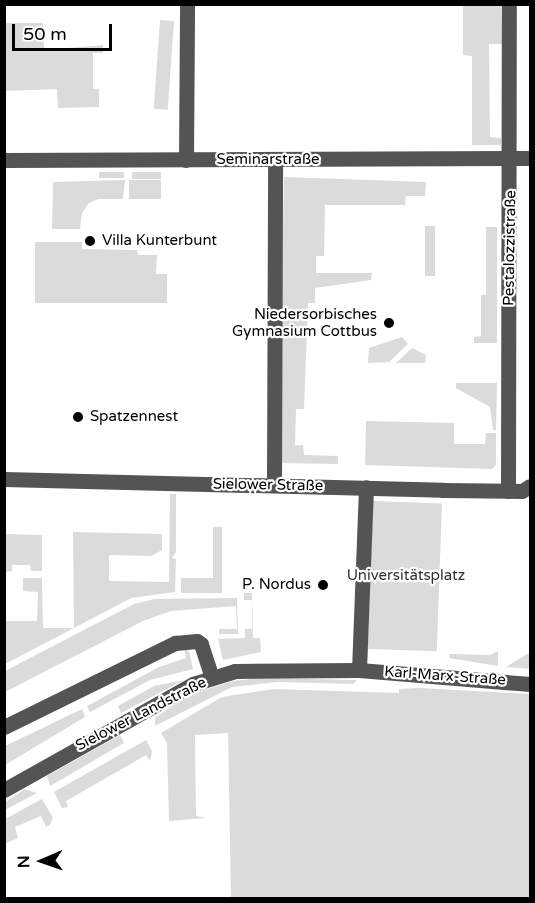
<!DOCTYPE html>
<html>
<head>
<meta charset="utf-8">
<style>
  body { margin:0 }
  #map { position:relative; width:535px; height:903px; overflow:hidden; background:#fff; font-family:"Varela Round",sans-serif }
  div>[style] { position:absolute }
  .green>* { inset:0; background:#dbdbdb; transform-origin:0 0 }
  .minor>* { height:15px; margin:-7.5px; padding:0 7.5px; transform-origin:7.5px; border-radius:7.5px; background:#545454 }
  .dots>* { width:16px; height:16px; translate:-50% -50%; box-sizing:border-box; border:3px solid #fff; border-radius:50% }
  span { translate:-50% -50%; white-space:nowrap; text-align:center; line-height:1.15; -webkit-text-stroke:4.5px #fff; paint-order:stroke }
  .street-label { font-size:15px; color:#000 }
  .poi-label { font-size:15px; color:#000 }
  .left { translate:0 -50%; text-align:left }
  .right { translate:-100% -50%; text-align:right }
  .park-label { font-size:15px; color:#323232 }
  .frame { position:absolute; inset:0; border:6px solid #000; pointer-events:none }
  .north { position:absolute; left:12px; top:831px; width:60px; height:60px; -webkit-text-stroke:4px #fff; paint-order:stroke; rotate:268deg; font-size:16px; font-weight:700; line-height:24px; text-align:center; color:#000 }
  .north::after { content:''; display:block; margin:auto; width:21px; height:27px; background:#000; clip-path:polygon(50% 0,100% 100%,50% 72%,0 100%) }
  .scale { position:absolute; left:12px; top:24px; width:100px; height:27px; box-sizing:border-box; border:3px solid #000; border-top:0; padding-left:8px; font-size:18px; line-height:21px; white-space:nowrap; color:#000; -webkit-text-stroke:4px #fff; paint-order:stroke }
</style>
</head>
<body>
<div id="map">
  <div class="green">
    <div style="clip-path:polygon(463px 5px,501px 5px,502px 44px,489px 44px,490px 137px,501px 138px,501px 145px,472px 145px,472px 56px,463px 55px)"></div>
    <div style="left:160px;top:20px;width:14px;height:89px;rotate:4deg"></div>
    <div style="clip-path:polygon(4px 23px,43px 23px,44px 50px,103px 45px,103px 53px,93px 53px,93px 89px,99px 89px,99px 107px,58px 108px,57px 89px,5px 91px)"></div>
    <div style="left:99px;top:172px;width:25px;height:6px"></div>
    <div style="left:132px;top:172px;width:29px;height:7px"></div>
    <div style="clip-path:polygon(284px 177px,426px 182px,425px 196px,406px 196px,405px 205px,325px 205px,324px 256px,316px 256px,316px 273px,372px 273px,371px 280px,315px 288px,315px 303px,308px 303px,304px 409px,296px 409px,295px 445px,303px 445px,304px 455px,338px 456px,338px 464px,279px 463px)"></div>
    <div style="clip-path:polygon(125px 180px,123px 199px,98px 199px,89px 203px,82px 213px,80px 229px,52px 229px,53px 182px)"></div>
    <div style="left:129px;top:180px;width:32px;height:19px"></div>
    <div style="left:425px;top:226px;width:10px;height:50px"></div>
    <div style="clip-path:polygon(486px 227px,497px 227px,497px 343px,474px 343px,474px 337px,481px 336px,481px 295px,486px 295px)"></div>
    <div style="clip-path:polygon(35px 242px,82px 242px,82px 249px,137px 250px,138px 255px,157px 255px,156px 274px,167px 274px,167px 303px,35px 303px)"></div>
    <div style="clip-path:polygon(402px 337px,408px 344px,389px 362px,368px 363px,369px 348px)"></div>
    <div style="clip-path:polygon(412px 348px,426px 355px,425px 363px,396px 363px)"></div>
    <div style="clip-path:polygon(456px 383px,497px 383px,496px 430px,493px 430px,490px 407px,456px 388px)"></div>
    <div style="clip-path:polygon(366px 421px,454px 423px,454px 444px,485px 444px,486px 433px,496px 433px,496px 465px,492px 469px,365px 465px)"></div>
    <div style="clip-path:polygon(170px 494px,176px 494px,176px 552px,172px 558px,176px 559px,175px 592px,131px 598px,74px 628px,5px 664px,5px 621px,37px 621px,38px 592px,23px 591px,23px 578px,42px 578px,43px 628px,74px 628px,73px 532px,162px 534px,162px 550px,151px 556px,109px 555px,109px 581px,169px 582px)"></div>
    <div style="left:373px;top:501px;width:69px;height:148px;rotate:2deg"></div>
    <div style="clip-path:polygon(213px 527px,222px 527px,222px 593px,181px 593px,181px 578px,213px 578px)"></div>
    <div style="clip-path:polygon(5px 534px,42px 535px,42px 571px,31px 571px,30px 565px,12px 565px,12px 571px,5px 572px)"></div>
    <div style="clip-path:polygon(244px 593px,252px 593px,253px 638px,260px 638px,261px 652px,223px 660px,218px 639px,245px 638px,245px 629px,252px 629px,252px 600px,244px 600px)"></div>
    <div style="clip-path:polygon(237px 598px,238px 634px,219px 634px,219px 629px,237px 629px,236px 606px,171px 611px,143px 621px,5px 692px,5px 671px,134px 604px,155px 599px)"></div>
    <div style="clip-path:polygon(184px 649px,189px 651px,193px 669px,150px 680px,90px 712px,87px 706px,159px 667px,186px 658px)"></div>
    <div style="clip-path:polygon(498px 651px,498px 666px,449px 658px,450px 654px,490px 655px)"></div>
    <div style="clip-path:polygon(527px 654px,530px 654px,530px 669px,506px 667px)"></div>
    <div style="clip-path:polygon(260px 678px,357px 680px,353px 684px,278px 682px,232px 687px,155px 726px,155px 718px,188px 695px,233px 681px)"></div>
    <div style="clip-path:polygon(184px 680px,121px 713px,118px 706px,154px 686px)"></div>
    <div style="clip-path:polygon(420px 688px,530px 694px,530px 898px,231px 898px,228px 733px,195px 735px,196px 816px,206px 818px,169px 821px,167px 743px,161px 733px,222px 697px,274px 689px,399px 693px,399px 689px)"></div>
    <div style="clip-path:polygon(82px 709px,85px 717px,5px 765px,5px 746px)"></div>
    <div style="clip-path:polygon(120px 735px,124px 743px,50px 786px,47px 776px)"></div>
    <div style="clip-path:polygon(146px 740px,152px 751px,150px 761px,146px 755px,66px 801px,68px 807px,62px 808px,54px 792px)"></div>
    <div style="clip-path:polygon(25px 789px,37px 793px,5px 810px,5px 802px)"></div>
    <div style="clip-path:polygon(42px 799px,53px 818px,50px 825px,46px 827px,41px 816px,15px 827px,18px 838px,5px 844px,5px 819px)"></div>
  </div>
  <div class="minor">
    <div style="left:4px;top:160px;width:526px;rotate:-0.22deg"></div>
    <div style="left:186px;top:160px;width:156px;rotate:-89.6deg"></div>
    <div style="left:4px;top:479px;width:439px;rotate:1.4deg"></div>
    <div style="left:443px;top:490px;width:79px;rotate:0.7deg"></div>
    <div style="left:522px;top:491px;width:9px;rotate:-32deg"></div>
    <div style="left:274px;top:484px;width:324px;rotate:-89.8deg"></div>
    <div style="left:508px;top:491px;width:487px;rotate:-89.9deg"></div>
    <div style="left:359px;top:670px;width:183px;rotate:-87.8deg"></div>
    <div style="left:4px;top:727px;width:191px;rotate:-26.2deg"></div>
    <div style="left:175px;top:643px;width:22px;rotate:-5deg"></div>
    <div style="left:197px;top:641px;width:5px;rotate:37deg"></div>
    <div style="left:201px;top:644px;width:35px;rotate:72deg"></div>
    <div style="left:4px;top:790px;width:217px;rotate:-29.3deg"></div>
    <div style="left:193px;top:684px;width:44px;rotate:-17.2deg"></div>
    <div style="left:235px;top:671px;width:124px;rotate:-0.5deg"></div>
    <div style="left:359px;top:670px;width:172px;rotate:4.7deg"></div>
  </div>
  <div class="dots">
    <div style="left:90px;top:241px;background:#000"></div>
    <div style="left:389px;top:323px;background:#000"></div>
    <div style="left:78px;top:417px;background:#000"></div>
    <div style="left:323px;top:585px;background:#000"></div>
  </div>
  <div class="street-label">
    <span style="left:268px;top:160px">Seminarstraße</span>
    <span style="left:510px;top:248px;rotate:-89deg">Pestalozzistraße</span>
    <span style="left:268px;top:485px;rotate:1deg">Sielower Straße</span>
    <span style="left:445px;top:676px;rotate:4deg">Karl-Marx-Straße</span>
    <span style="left:141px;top:714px;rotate:-27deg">Sielower Landstraße</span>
  </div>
  <div class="poi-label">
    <span class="left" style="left:102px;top:241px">Villa Kunterbunt</span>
    <span class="right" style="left:377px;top:323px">Niedersorbisches<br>Gymnasium Cottbus</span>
    <span class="left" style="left:90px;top:417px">Spatzennest</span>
    <span class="right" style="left:311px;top:585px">P. Nordus</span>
  </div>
  <div class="park-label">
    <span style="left:406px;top:576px">Universitätsplatz</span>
  </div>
  <div class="frame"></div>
  <div class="north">N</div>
  <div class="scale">50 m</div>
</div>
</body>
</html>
